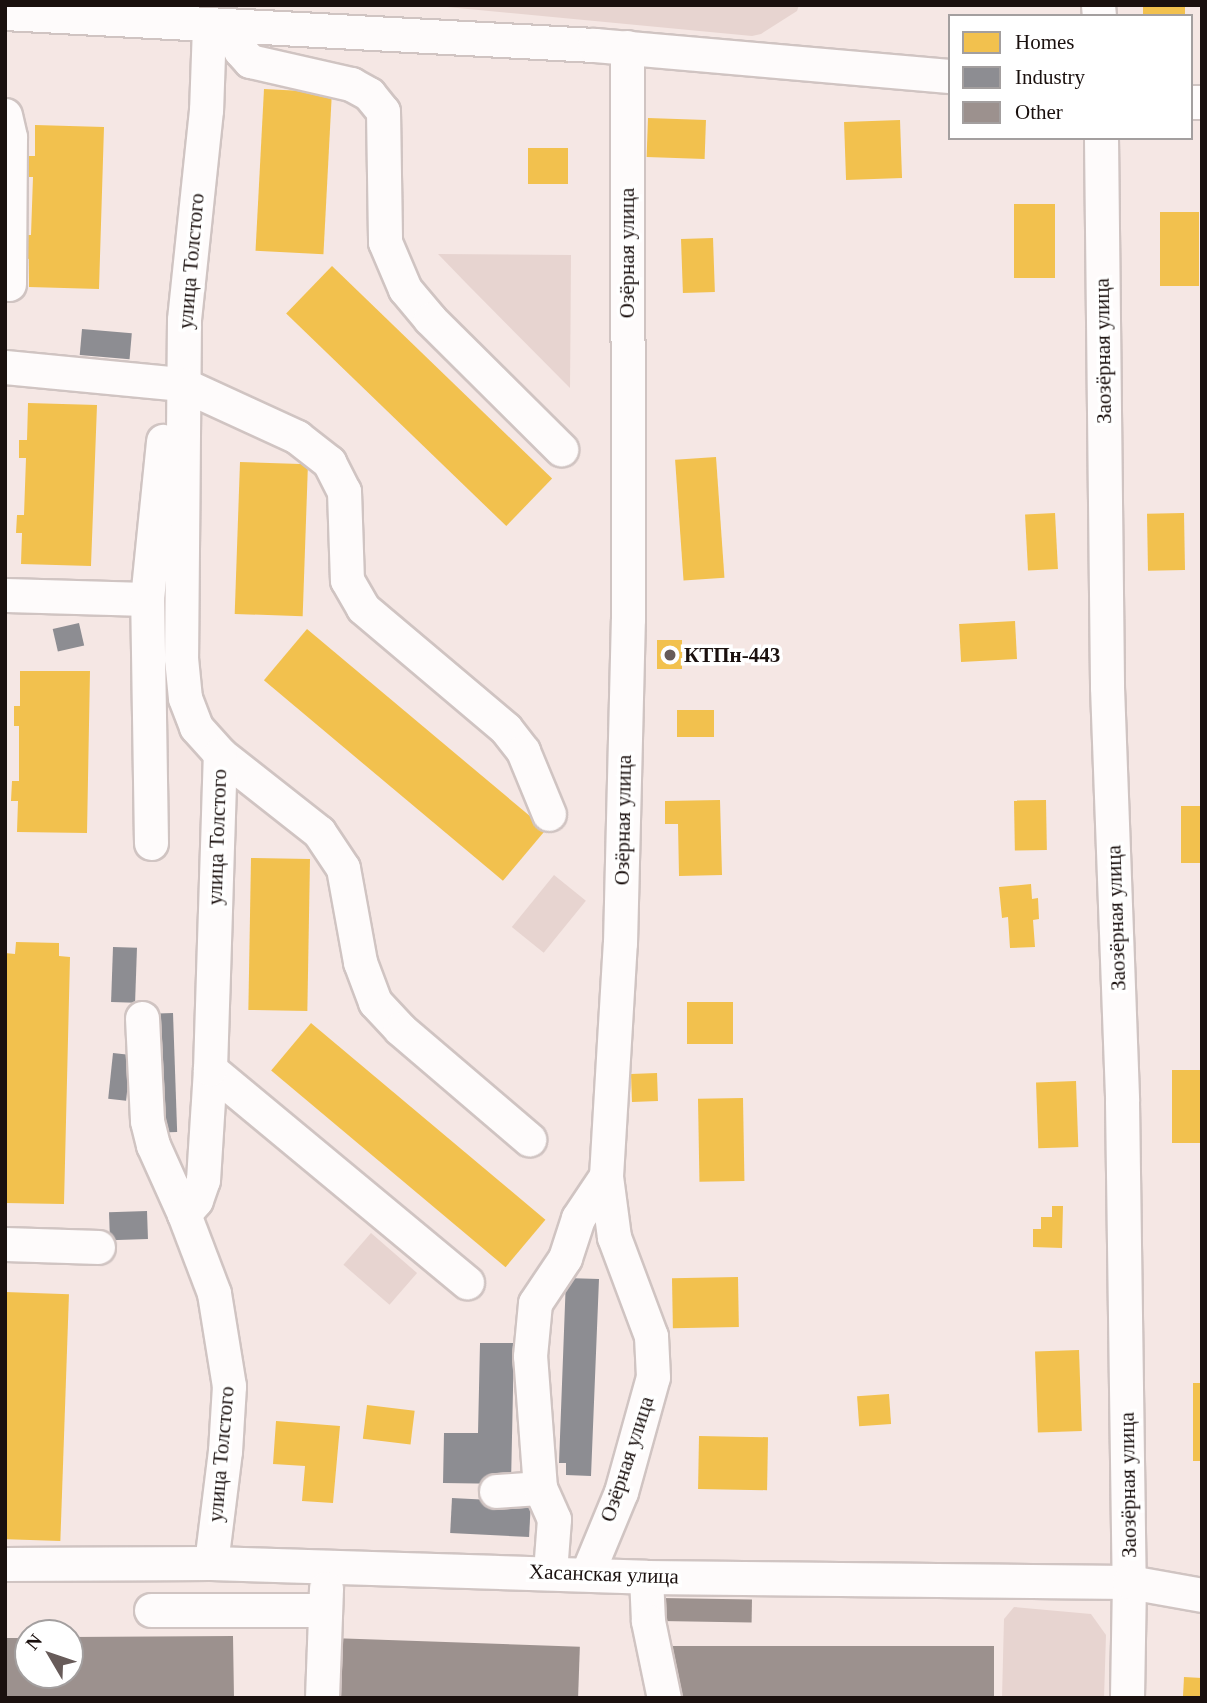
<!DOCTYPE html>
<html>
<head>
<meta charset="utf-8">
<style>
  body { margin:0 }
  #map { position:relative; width:1207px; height:1703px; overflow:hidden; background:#f5e7e4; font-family:Georgia,serif }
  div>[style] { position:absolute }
  .green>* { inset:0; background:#e7d4d0; transform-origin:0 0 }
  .homes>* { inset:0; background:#f2c14e; transform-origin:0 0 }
  .industry>* { inset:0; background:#8d8d92; transform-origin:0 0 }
  .building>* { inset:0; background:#9c918e; transform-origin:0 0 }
  .roads { filter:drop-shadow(2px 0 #d0c4c2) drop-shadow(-2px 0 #d0c4c2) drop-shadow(0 2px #d0c4c2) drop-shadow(0 -2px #d0c4c2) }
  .minor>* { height:33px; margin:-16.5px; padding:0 16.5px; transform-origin:16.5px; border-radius:16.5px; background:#fefbfb }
  .dots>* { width:19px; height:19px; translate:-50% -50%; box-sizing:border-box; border:4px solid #fff; border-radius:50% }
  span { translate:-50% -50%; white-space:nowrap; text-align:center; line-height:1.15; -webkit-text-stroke:7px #fff; paint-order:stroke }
  .street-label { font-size:21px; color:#1a100e }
  .poi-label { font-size:21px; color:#1a100e; font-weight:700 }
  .left { translate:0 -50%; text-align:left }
  .frame { position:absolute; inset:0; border:7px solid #1a100e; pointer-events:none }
  .legend { position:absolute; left:948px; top:14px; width:245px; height:126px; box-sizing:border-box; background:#fff; border:2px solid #a39f9f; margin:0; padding:9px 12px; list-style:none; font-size:21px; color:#1a100e }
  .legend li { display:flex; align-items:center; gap:14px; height:35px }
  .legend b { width:35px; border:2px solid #a39f9f }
  .north { position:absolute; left:14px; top:1619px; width:70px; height:70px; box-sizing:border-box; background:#fff; border:2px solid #a39f9f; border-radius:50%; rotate:309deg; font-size:19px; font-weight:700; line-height:28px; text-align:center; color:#1a100e }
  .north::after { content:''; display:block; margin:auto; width:24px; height:32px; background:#675b59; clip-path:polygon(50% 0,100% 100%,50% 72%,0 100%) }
</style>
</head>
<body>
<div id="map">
  <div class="green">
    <div style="clip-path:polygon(426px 5px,799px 5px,797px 11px,761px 34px,752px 36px)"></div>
    <div style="clip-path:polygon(438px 254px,571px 255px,570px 388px,467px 284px)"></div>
    <div style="left:554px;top:875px;width:41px;height:67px;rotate:39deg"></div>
    <div style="left:371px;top:1233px;width:61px;height:42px;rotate:41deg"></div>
    <div style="clip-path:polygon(1014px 1607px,1091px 1614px,1106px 1635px,1104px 1698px,1002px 1698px,1004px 1619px)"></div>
  </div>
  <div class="homes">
    <div style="left:1143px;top:5px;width:42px;height:11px"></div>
    <div style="left:264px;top:89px;width:68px;height:162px;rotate:3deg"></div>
    <div style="left:648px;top:118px;width:58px;height:39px;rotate:2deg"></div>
    <div style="left:900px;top:120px;width:58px;height:56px;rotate:88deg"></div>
    <div style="clip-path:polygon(35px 125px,104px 127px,99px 289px,29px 287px,29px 259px,24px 258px,24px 235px,31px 235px,33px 177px,26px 177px,26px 156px,35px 156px)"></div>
    <div style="left:528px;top:148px;width:40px;height:36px"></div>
    <div style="left:1014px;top:204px;width:41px;height:74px"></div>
    <div style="left:1160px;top:212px;width:39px;height:74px"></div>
    <div style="left:713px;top:238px;width:54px;height:32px;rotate:88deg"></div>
    <div style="left:332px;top:266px;width:306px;height:66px;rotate:44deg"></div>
    <div style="clip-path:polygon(28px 403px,97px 405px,91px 566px,21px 564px,22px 533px,16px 533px,17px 515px,24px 515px,26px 458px,19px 458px,19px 440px,27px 440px)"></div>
    <div style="left:716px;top:457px;width:121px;height:41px;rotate:86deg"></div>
    <div style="left:240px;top:462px;width:68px;height:152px;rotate:2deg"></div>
    <div style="left:1055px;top:513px;width:56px;height:30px;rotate:87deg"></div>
    <div style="left:1184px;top:513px;width:57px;height:37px;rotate:89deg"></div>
    <div style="left:1015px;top:621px;width:38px;height:56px;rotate:87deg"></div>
    <div style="left:307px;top:629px;width:312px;height:67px;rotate:40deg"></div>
    <div style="left:657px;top:640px;width:25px;height:29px"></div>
    <div style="clip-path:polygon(20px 671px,90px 671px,87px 833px,17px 832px,18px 801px,11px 801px,12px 781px,19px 781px,19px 726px,14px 726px,14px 706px,20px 706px)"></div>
    <div style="left:714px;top:710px;width:27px;height:37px;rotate:90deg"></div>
    <div style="clip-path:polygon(720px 800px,722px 875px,679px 876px,678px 824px,665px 824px,665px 801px)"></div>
    <div style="left:1046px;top:800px;width:50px;height:32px;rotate:89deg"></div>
    <div style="left:1202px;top:806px;width:57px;height:21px;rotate:90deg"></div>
    <div style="left:251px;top:858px;width:59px;height:152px;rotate:1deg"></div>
    <div style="clip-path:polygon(1031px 884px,1032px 899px,1038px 898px,1039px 919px,1033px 920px,1035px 947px,1010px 948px,1008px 917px,1002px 918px,999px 887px)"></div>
    <div style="clip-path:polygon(16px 942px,59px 943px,59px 956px,70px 957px,64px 1204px,5px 1203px,5px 953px,15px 954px)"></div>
    <div style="left:687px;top:1002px;width:46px;height:42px"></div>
    <div style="left:311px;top:1023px;width:306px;height:62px;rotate:40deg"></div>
    <div style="left:1172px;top:1070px;width:30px;height:73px"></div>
    <div style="left:657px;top:1073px;width:28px;height:26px;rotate:88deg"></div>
    <div style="left:1076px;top:1081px;width:66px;height:40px;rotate:88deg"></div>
    <div style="left:743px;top:1098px;width:83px;height:45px;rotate:89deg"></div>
    <div style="clip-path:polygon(1052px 1206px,1063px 1206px,1062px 1248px,1033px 1247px,1033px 1229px,1041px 1229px,1041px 1217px,1052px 1217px)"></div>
    <div style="left:738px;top:1277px;width:50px;height:66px;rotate:89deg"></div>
    <div style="left:5px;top:1292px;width:64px;height:247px;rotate:2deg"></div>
    <div style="left:1079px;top:1350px;width:81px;height:44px;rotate:88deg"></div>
    <div style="left:1193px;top:1383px;width:9px;height:78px"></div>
    <div style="left:889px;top:1394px;width:30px;height:32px;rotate:86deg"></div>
    <div style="left:367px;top:1405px;width:48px;height:34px;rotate:7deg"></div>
    <div style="clip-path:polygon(276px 1421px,340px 1426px,333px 1503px,302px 1501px,305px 1466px,273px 1464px)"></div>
    <div style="left:699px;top:1436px;width:69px;height:53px;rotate:1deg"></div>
    <div style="left:1184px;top:1677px;width:18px;height:21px;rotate:3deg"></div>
  </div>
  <div class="industry">
    <div style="left:82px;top:329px;width:50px;height:26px;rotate:5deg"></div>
    <div style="left:79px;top:623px;width:23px;height:27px;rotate:77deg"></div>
    <div style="left:113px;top:947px;width:24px;height:55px;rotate:2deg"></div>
    <div style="left:173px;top:1013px;width:119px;height:23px;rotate:88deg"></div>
    <div style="left:113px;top:1053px;width:18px;height:46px;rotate:6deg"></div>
    <div style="left:147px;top:1211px;width:28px;height:38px;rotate:88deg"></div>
    <div style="clip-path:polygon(566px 1278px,599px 1279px,591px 1476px,566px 1475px,566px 1463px,559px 1463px)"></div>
    <div style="clip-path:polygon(480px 1343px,514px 1343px,511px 1484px,443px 1483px,444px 1433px,478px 1433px)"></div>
    <div style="left:452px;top:1498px;width:79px;height:35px;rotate:3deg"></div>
  </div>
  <div class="building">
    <div style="left:661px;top:1598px;width:91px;height:23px;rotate:1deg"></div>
    <div style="clip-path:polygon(233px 1636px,234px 1698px,5px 1698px,5px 1638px,28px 1638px,28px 1675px,70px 1675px,70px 1637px)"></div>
    <div style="left:331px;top:1638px;width:249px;height:60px;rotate:2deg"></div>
    <div style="left:670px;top:1646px;width:324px;height:52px"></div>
  </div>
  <div class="roads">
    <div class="minor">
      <div style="left:1098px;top:5px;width:11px;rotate:85deg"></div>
      <div style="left:5px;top:13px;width:590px;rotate:3.11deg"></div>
      <div style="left:594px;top:45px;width:357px;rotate:5deg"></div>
      <div style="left:209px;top:26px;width:84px;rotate:92deg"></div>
      <div style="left:206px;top:110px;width:211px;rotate:96deg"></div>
      <div style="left:184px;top:320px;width:338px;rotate:90.5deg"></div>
      <div style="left:181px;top:658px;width:40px;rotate:84.3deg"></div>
      <div style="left:185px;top:698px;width:31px;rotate:69deg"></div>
      <div style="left:196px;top:727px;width:36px;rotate:48deg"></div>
      <div style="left:220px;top:754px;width:126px;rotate:38.2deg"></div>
      <div style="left:319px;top:832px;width:43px;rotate:56.3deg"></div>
      <div style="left:343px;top:868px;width:96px;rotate:79.7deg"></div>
      <div style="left:360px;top:962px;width:43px;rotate:69.4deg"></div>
      <div style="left:375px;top:1002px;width:37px;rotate:47deg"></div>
      <div style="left:400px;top:1029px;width:170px;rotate:40.5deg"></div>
      <div style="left:231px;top:26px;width:26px;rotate:69deg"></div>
      <div style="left:240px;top:50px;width:15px;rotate:48deg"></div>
      <div style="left:250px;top:61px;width:104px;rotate:12.8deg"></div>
      <div style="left:351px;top:84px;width:21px;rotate:29deg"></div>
      <div style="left:369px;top:94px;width:22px;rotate:51deg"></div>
      <div style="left:383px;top:111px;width:131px;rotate:89.1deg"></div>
      <div style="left:385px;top:242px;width:51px;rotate:66.9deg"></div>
      <div style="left:405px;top:289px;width:39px;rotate:50deg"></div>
      <div style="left:430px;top:319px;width:185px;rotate:44.8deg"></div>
      <div style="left:1191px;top:102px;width:11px"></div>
      <div style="left:5px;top:115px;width:23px;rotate:77deg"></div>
      <div style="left:10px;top:137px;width:147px;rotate:90.4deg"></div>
      <div style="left:1101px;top:138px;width:549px;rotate:89.37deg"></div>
      <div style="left:1107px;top:687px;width:414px;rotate:87.9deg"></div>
      <div style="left:1122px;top:1101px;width:481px;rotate:89.2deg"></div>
      <div style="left:1129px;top:1582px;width:116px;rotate:91deg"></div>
      <div style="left:5px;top:367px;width:178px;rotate:5.5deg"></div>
      <div style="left:182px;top:384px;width:127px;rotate:24.7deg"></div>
      <div style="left:297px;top:437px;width:41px;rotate:38deg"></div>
      <div style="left:329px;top:462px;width:33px;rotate:63deg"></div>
      <div style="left:344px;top:491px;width:89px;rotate:88.1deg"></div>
      <div style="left:347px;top:580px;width:32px;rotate:60deg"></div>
      <div style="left:363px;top:608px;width:187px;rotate:40.2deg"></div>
      <div style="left:506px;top:729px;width:28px;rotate:52deg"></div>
      <div style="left:523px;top:751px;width:68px;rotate:67.6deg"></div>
      <div style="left:5px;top:595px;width:142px;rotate:1.6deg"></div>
      <div style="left:151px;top:843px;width:244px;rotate:-90.9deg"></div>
      <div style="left:147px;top:599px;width:159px;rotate:-84.2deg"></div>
      <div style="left:142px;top:1018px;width:103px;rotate:87.2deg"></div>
      <div style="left:147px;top:1121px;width:25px;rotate:76deg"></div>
      <div style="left:153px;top:1145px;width:76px;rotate:65.8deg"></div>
      <div style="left:210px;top:1069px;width:334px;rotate:39.7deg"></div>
      <div style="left:5px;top:1244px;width:93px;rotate:1.8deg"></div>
      <div style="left:496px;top:1491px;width:44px;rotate:-3.9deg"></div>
      <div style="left:211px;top:1563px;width:113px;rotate:-82.9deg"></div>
      <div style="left:225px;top:1451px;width:65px;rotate:-86.5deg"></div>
      <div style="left:229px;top:1386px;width:94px;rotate:-99.2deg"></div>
      <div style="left:214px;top:1293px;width:85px;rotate:-110.8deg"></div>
      <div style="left:184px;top:1214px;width:18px;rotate:-49deg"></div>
      <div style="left:196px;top:1200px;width:21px;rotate:-71deg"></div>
      <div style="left:203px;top:1180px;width:111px;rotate:-86.4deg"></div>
      <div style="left:210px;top:1069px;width:315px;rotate:-88.2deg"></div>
      <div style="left:5px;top:1564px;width:206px;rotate:-0.3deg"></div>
      <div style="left:211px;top:1563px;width:435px;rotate:1.8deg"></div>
      <div style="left:646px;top:1577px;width:483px;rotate:0.6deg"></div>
      <div style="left:1129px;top:1582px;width:74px;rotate:10.1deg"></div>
      <div style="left:550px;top:1572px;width:53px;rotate:-85.7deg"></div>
      <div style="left:554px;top:1519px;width:34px;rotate:-114deg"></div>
      <div style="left:540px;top:1488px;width:132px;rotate:-94.3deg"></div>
      <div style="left:530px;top:1356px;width:53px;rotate:-84.6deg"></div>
      <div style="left:535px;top:1303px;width:54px;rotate:-56.3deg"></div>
      <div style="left:565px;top:1258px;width:42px;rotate:-72deg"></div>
      <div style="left:578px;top:1218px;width:50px;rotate:-56.3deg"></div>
      <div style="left:587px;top:1574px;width:89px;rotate:-67.5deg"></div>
      <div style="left:621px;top:1492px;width:119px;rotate:-74.5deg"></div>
      <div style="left:653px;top:1377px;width:41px;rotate:-92.8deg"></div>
      <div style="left:651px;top:1336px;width:106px;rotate:-110.5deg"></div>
      <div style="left:614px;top:1237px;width:62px;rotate:-97.5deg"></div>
      <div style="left:606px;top:1176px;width:233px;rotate:-86.6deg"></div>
      <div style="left:620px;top:943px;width:324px;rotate:-88.6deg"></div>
      <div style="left:628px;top:619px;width:572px;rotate:-90.1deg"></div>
      <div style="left:646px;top:1577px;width:44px;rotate:87.4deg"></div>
      <div style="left:648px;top:1621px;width:79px;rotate:78.3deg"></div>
      <div style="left:151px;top:1610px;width:174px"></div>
      <div style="left:322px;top:1698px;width:110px;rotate:-87.9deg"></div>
    </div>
  </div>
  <div class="dots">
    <div style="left:670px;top:655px;background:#675b59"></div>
  </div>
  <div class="street-label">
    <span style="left:627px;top:253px;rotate:-90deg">Озёрная улица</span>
    <span style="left:191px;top:261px;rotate:-85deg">улица Толстого</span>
    <span style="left:1103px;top:351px;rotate:-91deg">Заозёрная улица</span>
    <span style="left:623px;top:820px;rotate:-89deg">Озёрная улица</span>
    <span style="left:217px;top:837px;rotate:-88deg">улица Толстого</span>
    <span style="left:1116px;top:918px;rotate:-92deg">Заозёрная улица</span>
    <span style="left:221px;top:1454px;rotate:-85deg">улица Толстого</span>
    <span style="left:627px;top:1459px;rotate:-72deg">Озёрная улица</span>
    <span style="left:1128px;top:1485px;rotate:-91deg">Заозёрная улица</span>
    <span style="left:604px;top:1574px;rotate:2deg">Хасанская улица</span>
  </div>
  <div class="poi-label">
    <span class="left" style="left:684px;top:655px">КТПн-443</span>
  </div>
  <div class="frame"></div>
  <ul class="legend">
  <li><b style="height:19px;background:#f2c14e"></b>Homes</li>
  <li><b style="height:19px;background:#8d8d92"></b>Industry</li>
  <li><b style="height:19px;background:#9c918e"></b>Other</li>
  </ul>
  <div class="north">N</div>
</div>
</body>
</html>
